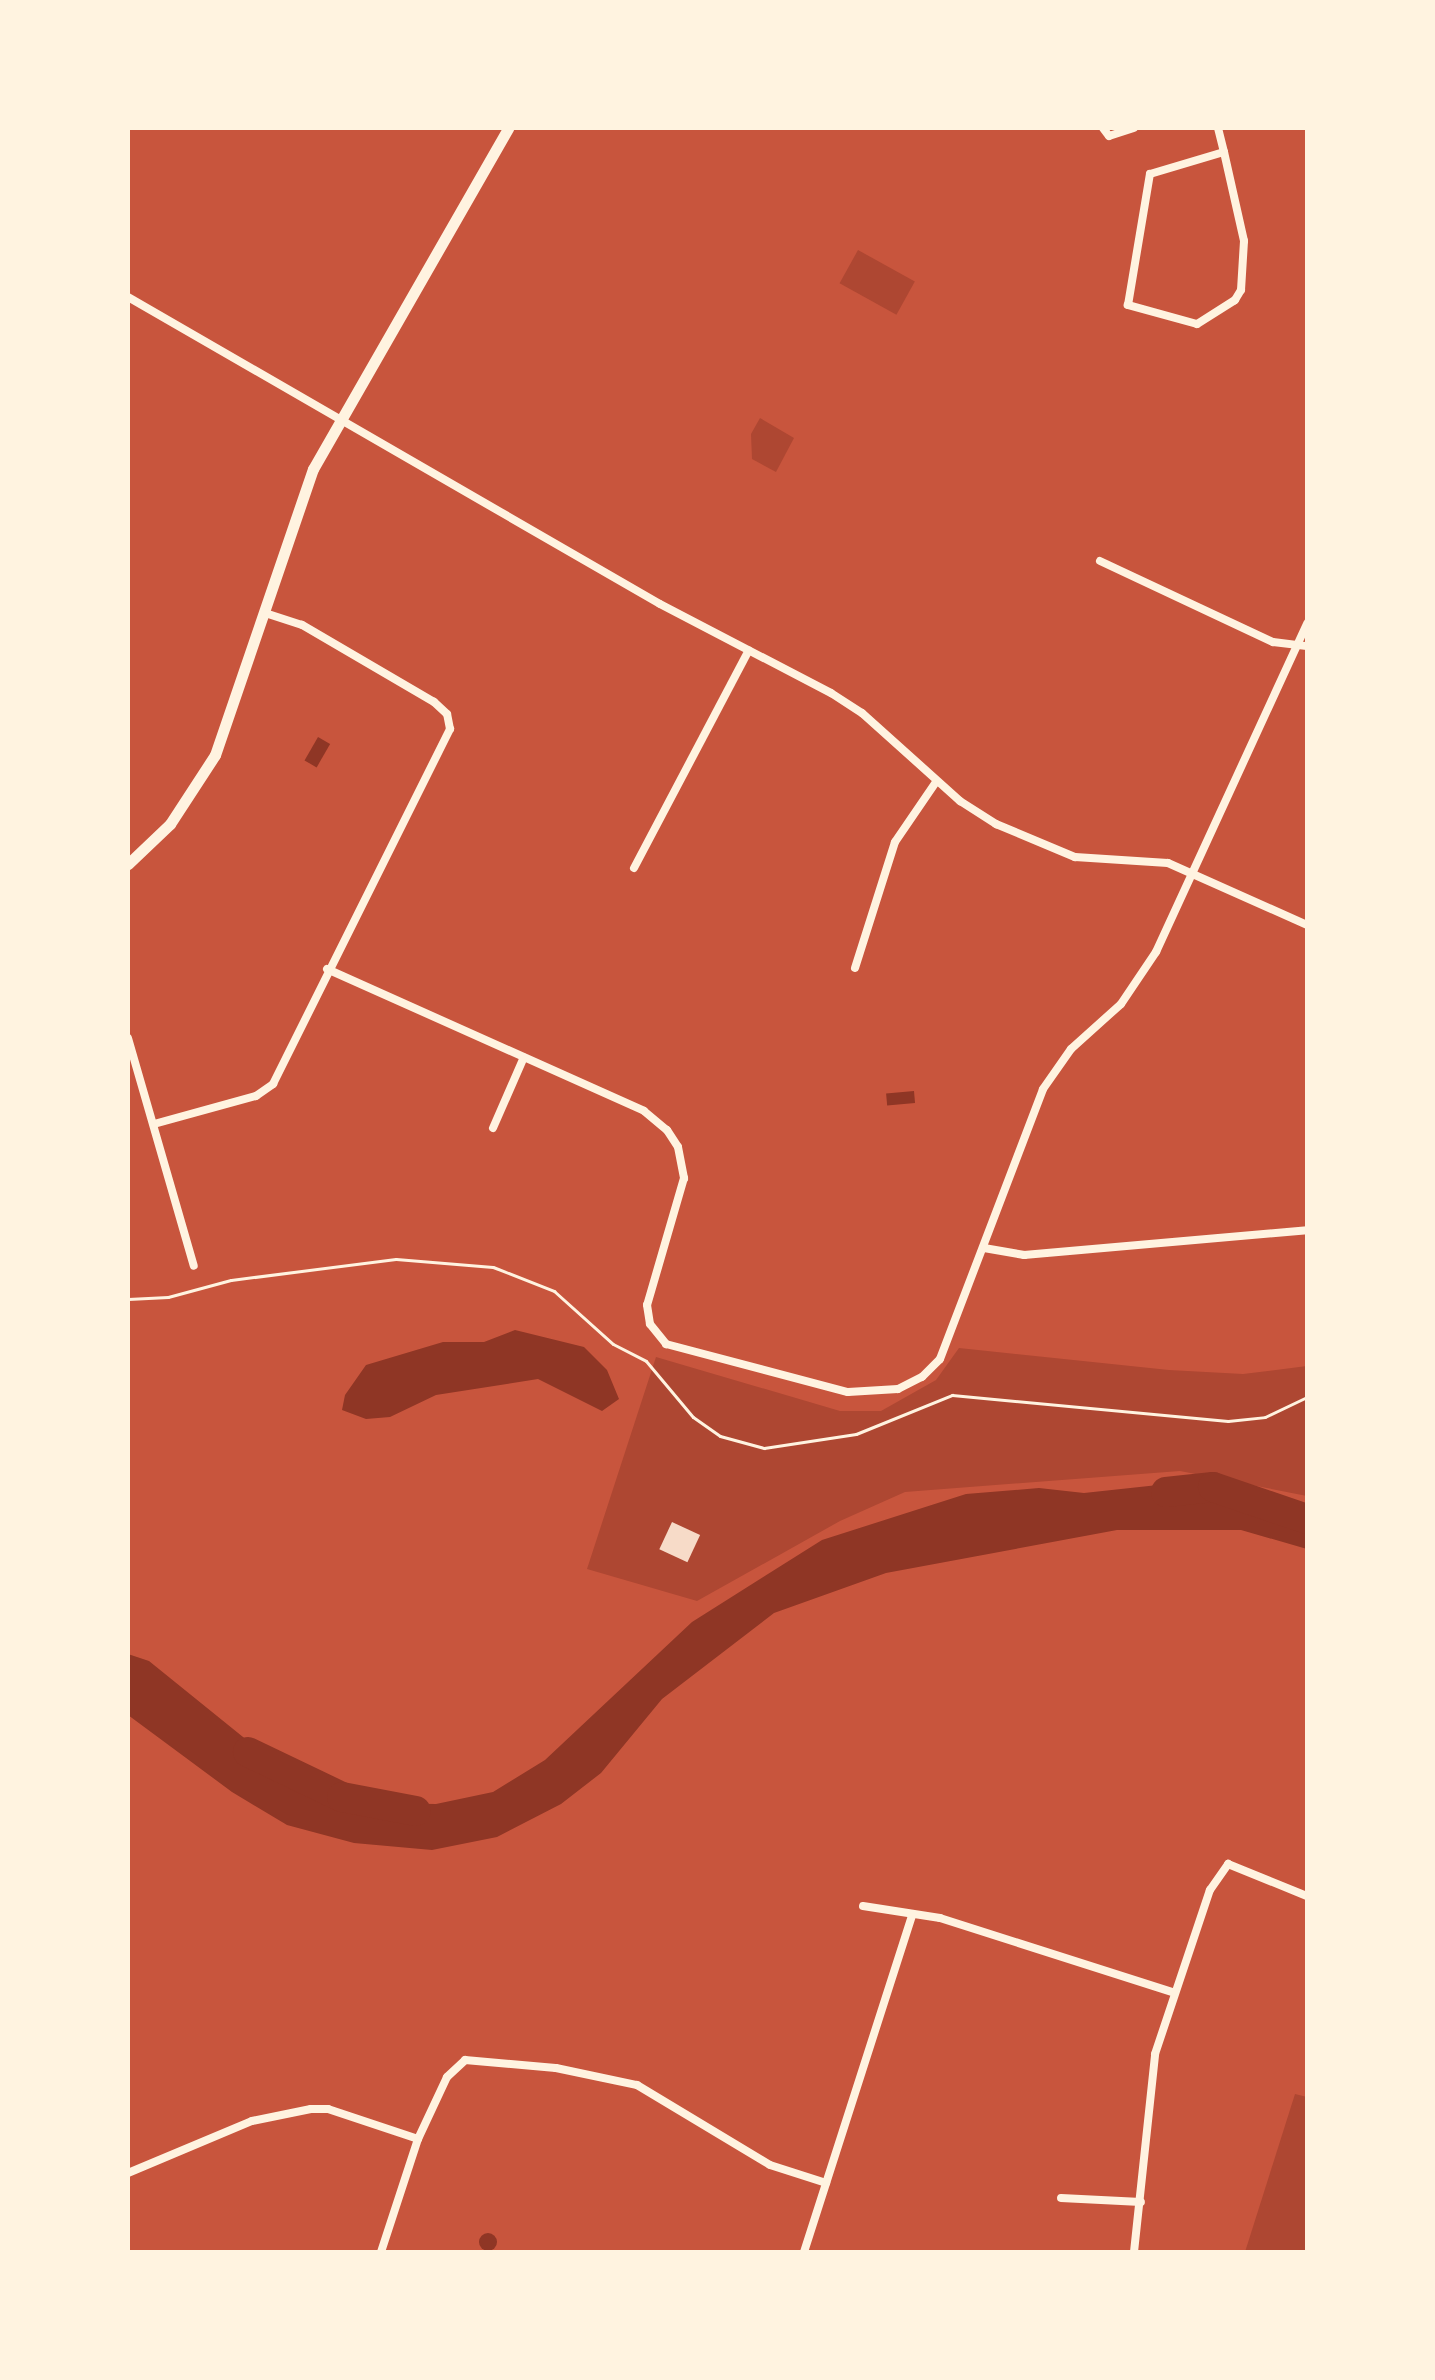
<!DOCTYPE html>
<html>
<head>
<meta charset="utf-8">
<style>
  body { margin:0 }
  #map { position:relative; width:1435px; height:2380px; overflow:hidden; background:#c8553d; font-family:"Roboto Condensed",sans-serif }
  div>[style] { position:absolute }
  .green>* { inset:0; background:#ae4732; transform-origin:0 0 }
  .water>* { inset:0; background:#8f3625; transform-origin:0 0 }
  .round { border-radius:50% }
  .river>* { height:30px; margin:-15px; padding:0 15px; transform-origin:15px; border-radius:15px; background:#8f3625 }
  .building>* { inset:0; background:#f7dbc8; transform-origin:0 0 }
  .path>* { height:3px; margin:-1.5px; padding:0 1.5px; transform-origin:1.5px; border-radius:1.5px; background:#fff3e0 }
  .minor>* { height:8px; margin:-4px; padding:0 4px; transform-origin:4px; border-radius:4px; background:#fff3e0 }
  .tertiary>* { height:11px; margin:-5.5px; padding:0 5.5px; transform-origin:5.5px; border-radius:5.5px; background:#fff3e0 }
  span { translate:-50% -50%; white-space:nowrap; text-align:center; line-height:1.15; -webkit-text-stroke:7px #fff3e0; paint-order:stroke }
  .frame { position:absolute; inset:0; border:130px solid #fff3e0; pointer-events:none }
</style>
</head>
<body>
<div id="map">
  <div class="green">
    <div style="left:858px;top:250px;width:65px;height:38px;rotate:29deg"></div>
    <div style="clip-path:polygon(760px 418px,794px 438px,776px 472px,752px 459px,751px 434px)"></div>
    <div style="clip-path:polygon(959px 1348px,1169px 1370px,1243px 1374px,1307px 1366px,1307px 1496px,1180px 1471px,905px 1492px,840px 1521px,697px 1601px,587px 1569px,656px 1357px,840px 1411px,881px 1411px,936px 1380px)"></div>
    <div style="clip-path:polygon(1295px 2094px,1307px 2097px,1307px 2252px,1245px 2252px)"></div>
  </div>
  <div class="water">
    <div style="left:318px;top:737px;width:14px;height:27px;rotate:30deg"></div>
    <div style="left:914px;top:1091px;width:12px;height:28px;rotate:85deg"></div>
    <div style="clip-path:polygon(515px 1330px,584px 1347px,607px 1370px,619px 1399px,602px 1411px,538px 1379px,436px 1395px,390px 1417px,366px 1419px,342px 1410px,345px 1395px,366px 1365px,443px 1342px,484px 1342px)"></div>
    <div style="clip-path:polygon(1158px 1485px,1262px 1492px,1307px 1504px,1307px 1549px,1241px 1530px,1117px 1530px,886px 1573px,774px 1613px,662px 1699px,601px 1773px,561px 1804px,497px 1837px,432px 1850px,354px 1843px,287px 1825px,232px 1792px,128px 1715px,128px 1654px,149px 1661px,290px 1775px,372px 1803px,436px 1804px,493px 1792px,545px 1760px,692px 1622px,822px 1540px,966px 1494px,1039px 1488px,1084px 1493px)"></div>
    <div class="round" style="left:479px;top:2233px;width:18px;height:18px"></div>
  </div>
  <div class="river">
    <div style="left:1166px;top:1492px;width:47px;rotate:-6.1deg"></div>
    <div style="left:1213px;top:1487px;width:99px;rotate:18.8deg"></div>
    <div style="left:248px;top:1752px;width:104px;rotate:25.6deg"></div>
    <div style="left:342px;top:1797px;width:75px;rotate:10.7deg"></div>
  </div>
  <div class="building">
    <div style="left:672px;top:1522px;width:31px;height:30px;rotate:25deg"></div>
  </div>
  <div class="path">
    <div style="left:128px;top:1299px;width:40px;rotate:-2.9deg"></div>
    <div style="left:168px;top:1297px;width:65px;rotate:-15.1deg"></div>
    <div style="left:231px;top:1280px;width:166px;rotate:-7.3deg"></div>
    <div style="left:396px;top:1259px;width:97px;rotate:4.7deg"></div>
    <div style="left:493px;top:1267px;width:66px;rotate:21.5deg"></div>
    <div style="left:554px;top:1291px;width:79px;rotate:41.9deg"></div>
    <div style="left:613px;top:1344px;width:37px;rotate:27deg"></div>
    <div style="left:646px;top:1361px;width:73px;rotate:50deg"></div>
    <div style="left:693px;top:1417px;width:33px;rotate:35deg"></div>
    <div style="left:720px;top:1436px;width:46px;rotate:15.3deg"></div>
    <div style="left:764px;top:1448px;width:93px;rotate:-8.7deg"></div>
    <div style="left:856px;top:1434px;width:104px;rotate:-22.1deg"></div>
    <div style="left:952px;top:1395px;width:277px;rotate:5.4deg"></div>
    <div style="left:1228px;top:1421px;width:37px;rotate:-6deg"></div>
    <div style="left:1265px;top:1417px;width:47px;rotate:-25.5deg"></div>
  </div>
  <div class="minor">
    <div style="left:1103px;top:128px;width:10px;rotate:53deg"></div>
    <div style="left:1109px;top:136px;width:26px;rotate:-18deg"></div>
    <div style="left:1218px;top:128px;width:25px;rotate:76deg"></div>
    <div style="left:1224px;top:152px;width:91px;rotate:77.3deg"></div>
    <div style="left:1244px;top:241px;width:49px;rotate:93.5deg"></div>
    <div style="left:1241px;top:290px;width:12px;rotate:121deg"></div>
    <div style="left:1235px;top:300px;width:45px;rotate:147.7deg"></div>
    <div style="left:1197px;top:324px;width:72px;rotate:-164.6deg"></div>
    <div style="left:1128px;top:305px;width:133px;rotate:-80.5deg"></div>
    <div style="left:1150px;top:174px;width:77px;rotate:-16.6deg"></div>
    <div style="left:128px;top:297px;width:614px;rotate:29.99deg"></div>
    <div style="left:660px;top:604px;width:193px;rotate:27.5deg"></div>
    <div style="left:831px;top:693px;width:37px;rotate:33deg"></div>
    <div style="left:862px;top:713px;width:132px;rotate:41.9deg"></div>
    <div style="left:960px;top:801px;width:43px;rotate:32.6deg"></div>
    <div style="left:996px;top:824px;width:86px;rotate:22.7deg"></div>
    <div style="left:1075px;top:857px;width:93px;rotate:3.7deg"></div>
    <div style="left:1168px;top:863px;width:152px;rotate:24deg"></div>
    <div style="left:1100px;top:561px;width:191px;rotate:25.1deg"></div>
    <div style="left:1273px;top:642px;width:34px;rotate:7deg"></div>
    <div style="left:634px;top:868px;width:246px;rotate:-62.2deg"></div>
    <div style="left:855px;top:968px;width:132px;rotate:-72.4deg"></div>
    <div style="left:895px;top:842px;width:73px;rotate:-55.7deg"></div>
    <div style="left:327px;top:969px;width:347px;rotate:24.1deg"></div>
    <div style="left:644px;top:1111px;width:30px;rotate:40deg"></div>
    <div style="left:667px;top:1130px;width:20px;rotate:57deg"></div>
    <div style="left:678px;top:1147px;width:32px;rotate:79deg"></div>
    <div style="left:684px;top:1178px;width:132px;rotate:106.2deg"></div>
    <div style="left:647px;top:1305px;width:19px;rotate:81deg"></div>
    <div style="left:650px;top:1324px;width:26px;rotate:51deg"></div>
    <div style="left:666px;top:1344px;width:188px;rotate:14.8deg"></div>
    <div style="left:848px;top:1392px;width:50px;rotate:-3.4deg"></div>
    <div style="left:898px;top:1389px;width:27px;rotate:-27deg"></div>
    <div style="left:922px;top:1377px;width:25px;rotate:-45deg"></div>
    <div style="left:940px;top:1359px;width:289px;rotate:-69.1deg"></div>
    <div style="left:1043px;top:1089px;width:49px;rotate:-55deg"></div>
    <div style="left:1071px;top:1049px;width:67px;rotate:-42deg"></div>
    <div style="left:1121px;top:1004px;width:63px;rotate:-56.1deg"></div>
    <div style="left:1156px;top:952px;width:362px;rotate:-65.3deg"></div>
    <div style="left:128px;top:1038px;width:237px;rotate:73.9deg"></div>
    <div style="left:154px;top:1124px;width:106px;rotate:-15.4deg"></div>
    <div style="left:256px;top:1096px;width:21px;rotate:-35deg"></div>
    <div style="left:273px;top:1084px;width:397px;rotate:-63.5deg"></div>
    <div style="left:450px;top:729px;width:15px;rotate:-101deg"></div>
    <div style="left:447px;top:714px;width:18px;rotate:-137deg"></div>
    <div style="left:434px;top:702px;width:153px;rotate:-149.7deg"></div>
    <div style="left:302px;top:625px;width:38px;rotate:-162deg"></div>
    <div style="left:493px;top:1128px;width:77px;rotate:-66.4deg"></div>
    <div style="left:984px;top:1248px;width:41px;rotate:9.9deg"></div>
    <div style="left:1024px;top:1255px;width:284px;rotate:-5deg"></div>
    <div style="left:863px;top:1906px;width:78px;rotate:8.9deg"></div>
    <div style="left:940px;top:1918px;width:244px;rotate:17.7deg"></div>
    <div style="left:128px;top:2173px;width:134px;rotate:-22.8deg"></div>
    <div style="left:252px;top:2121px;width:60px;rotate:-11.5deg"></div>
    <div style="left:311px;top:2109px;width:17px"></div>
    <div style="left:328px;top:2109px;width:95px;rotate:18.4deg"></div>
    <div style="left:1061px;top:2198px;width:80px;rotate:2.9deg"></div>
    <div style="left:381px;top:2252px;width:119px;rotate:-71.9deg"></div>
    <div style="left:418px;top:2139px;width:68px;rotate:-64.9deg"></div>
    <div style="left:447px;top:2077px;width:25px;rotate:-43deg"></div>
    <div style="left:465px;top:2060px;width:91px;rotate:5deg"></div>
    <div style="left:556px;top:2068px;width:83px;rotate:11.9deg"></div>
    <div style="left:637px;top:2085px;width:155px;rotate:31deg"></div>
    <div style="left:770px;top:2165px;width:59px;rotate:17.8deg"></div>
    <div style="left:804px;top:2252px;width:354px;rotate:-72.2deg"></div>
    <div style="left:1134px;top:2252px;width:199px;rotate:-83.9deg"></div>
    <div style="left:1155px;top:2054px;width:173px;rotate:-71.5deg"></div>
    <div style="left:1210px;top:1890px;width:32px;rotate:-55deg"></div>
    <div style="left:1228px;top:1864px;width:85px;rotate:22.1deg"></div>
  </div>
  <div class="tertiary">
    <div style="left:128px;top:864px;width:58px;rotate:-43.6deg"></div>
    <div style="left:170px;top:824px;width:82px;rotate:-56.9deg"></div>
    <div style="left:215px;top:755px;width:302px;rotate:-71.1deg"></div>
    <div style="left:313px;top:469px;width:393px;rotate:-60.2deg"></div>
  </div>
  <div class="frame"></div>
</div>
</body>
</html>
